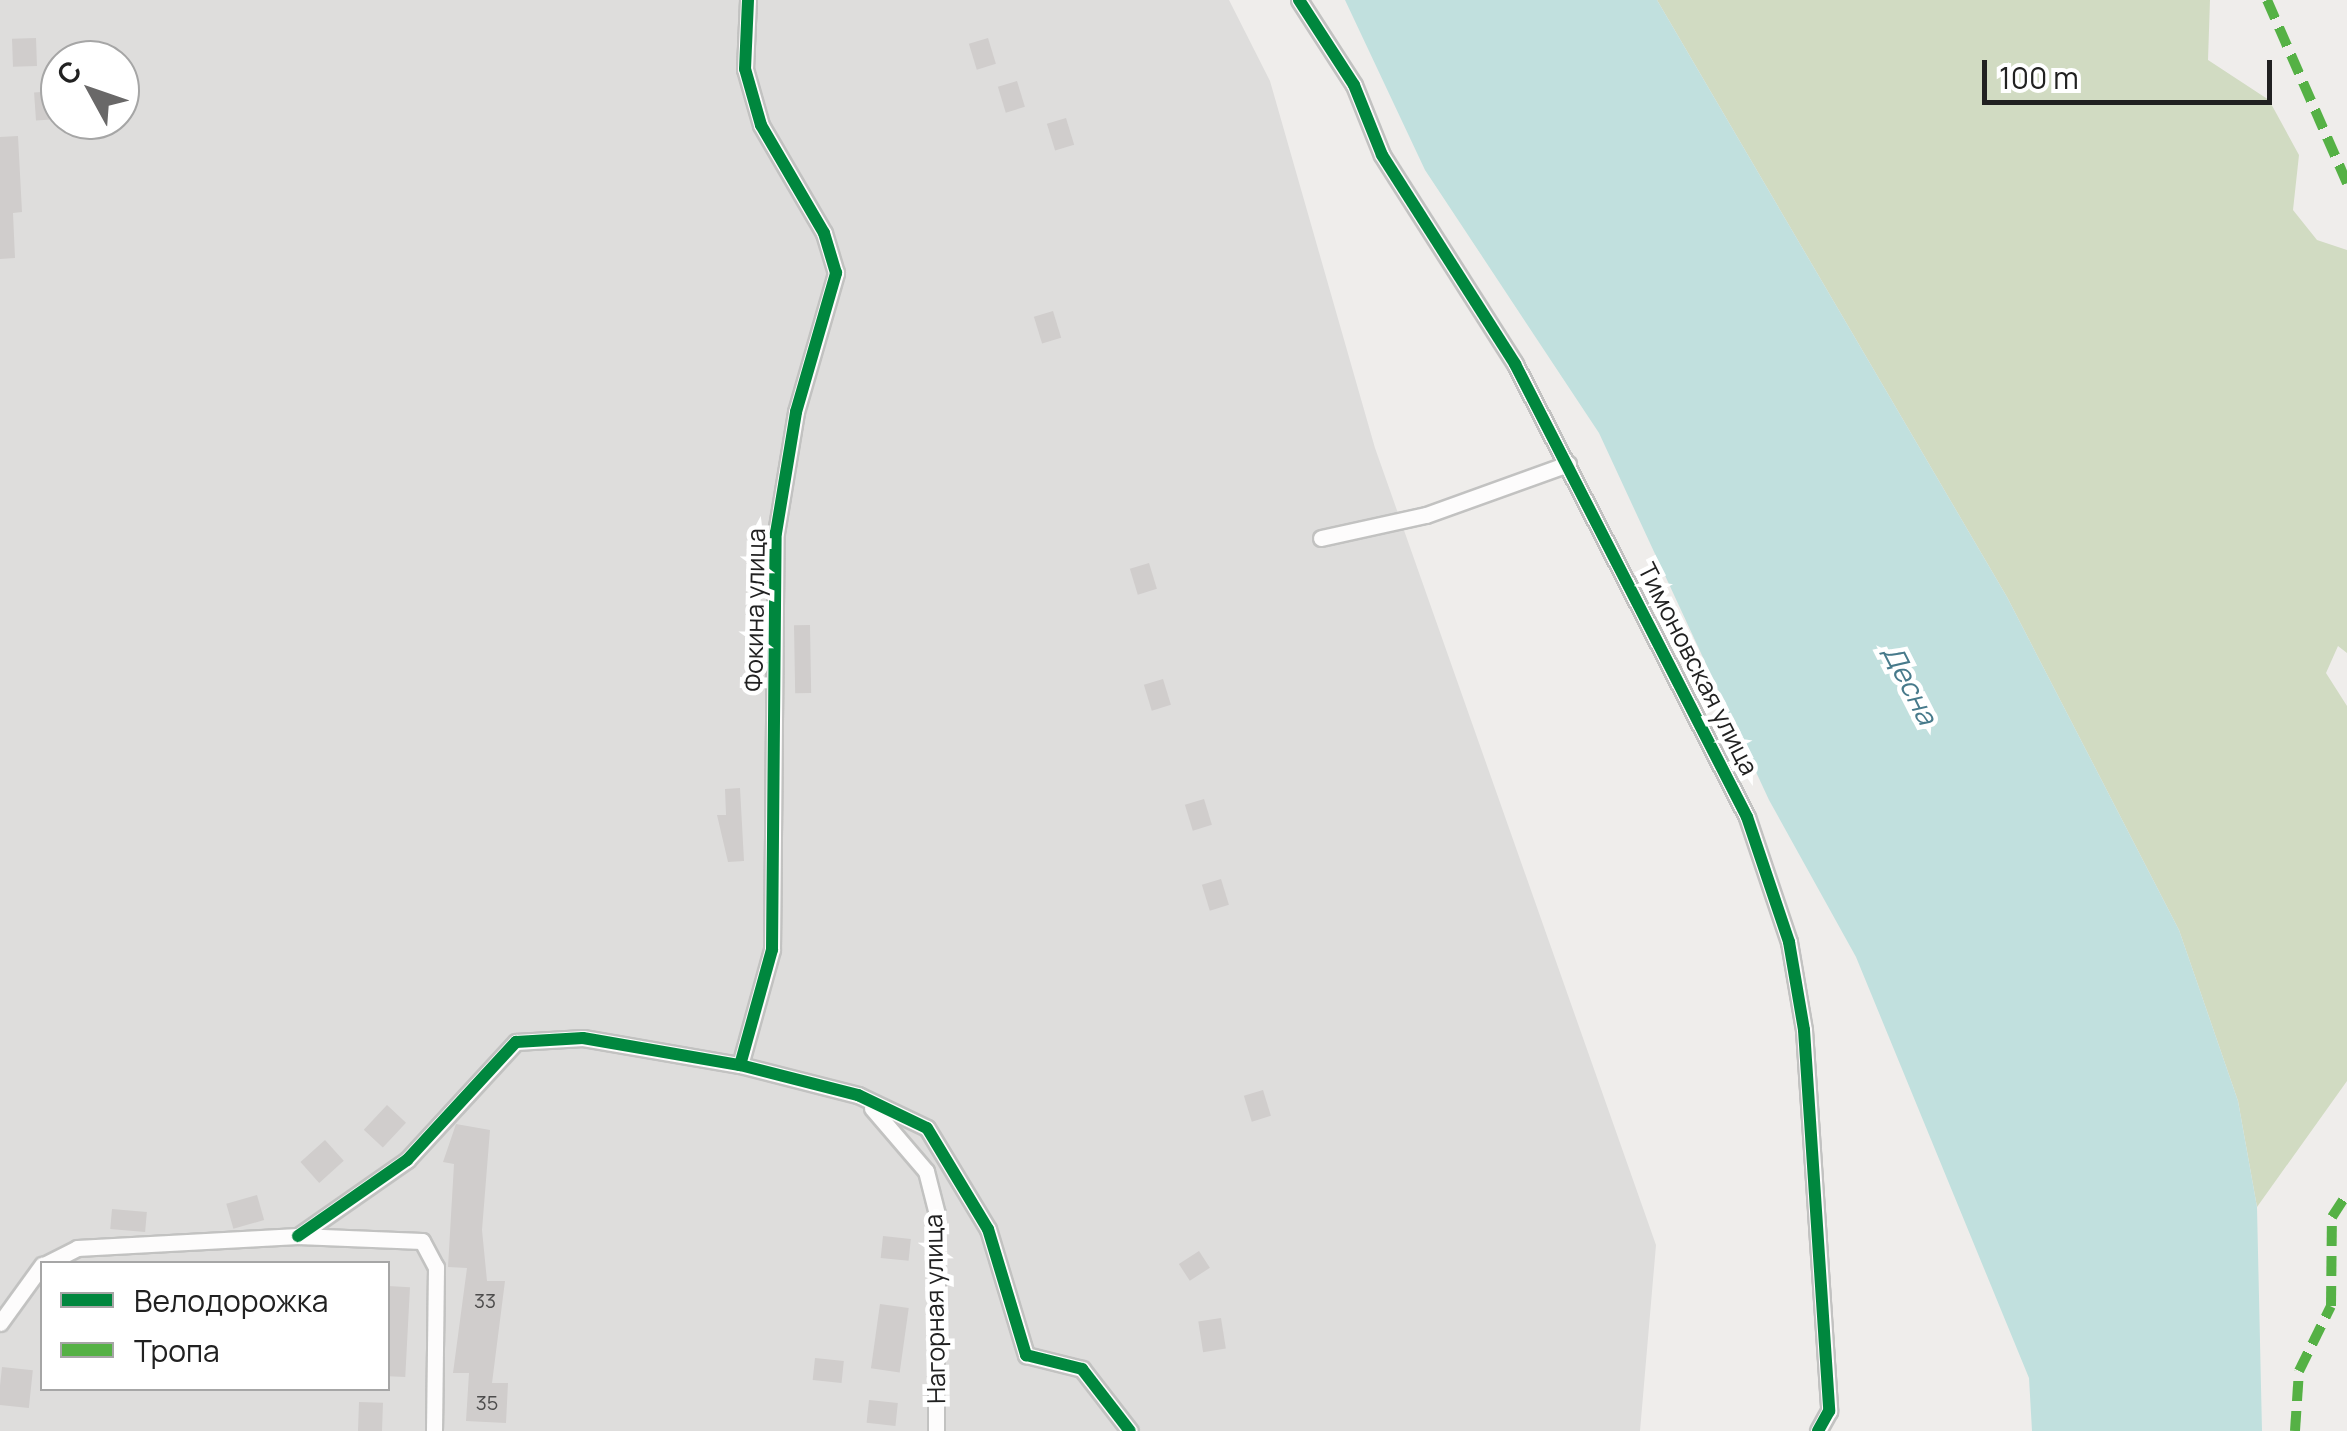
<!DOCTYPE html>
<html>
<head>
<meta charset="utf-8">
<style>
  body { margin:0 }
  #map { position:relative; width:2347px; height:1431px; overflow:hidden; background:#efedeb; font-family:Manrope,sans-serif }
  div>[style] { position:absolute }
  .residential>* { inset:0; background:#dedddc }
  .forest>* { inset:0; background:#d1dbc2 }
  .water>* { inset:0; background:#c1e0de }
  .building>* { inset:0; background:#d0cdcc; transform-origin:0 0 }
  .roads { filter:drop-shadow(2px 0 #c2c2c1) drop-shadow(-2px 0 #c2c2c1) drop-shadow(0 2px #c2c2c1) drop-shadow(0 -2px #c2c2c1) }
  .street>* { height:15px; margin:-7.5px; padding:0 7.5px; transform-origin:7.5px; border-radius:7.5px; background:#fdfcfc }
  .quiet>* { height:10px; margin-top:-5px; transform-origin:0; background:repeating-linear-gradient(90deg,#55b145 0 20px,transparent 0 30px) }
  .cycleway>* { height:12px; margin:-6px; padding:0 6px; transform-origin:6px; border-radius:6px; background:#00873e }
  span { translate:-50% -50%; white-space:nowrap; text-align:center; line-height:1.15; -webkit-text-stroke:9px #fff; paint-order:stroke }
  .number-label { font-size:20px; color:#4d4c4c }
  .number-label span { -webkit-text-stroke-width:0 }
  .street-label { font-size:25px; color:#212121 }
  .water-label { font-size:28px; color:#477a8b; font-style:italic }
  .legend { position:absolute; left:40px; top:1261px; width:350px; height:130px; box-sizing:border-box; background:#fff; border:2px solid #a6a6a6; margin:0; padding:12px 18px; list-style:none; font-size:30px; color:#212121 }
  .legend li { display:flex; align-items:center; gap:20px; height:50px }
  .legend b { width:50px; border:2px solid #a6a6a6 }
  .north { position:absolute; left:40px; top:40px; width:100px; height:100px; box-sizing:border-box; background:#fff; border:2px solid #a6a6a6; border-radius:50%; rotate:310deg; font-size:28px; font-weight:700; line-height:40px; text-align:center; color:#212121 }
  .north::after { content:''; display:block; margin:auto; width:35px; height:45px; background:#696868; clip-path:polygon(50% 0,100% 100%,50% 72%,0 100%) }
  .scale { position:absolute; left:1982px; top:60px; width:290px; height:45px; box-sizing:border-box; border:5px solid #212121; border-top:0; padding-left:12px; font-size:30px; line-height:35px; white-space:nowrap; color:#212121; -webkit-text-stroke:8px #fff; paint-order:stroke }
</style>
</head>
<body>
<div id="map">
  <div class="residential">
    <div style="clip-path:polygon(evenodd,0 0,1229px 0,1270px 81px,1375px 448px,1656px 1245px,1640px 1431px,0 1431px,0 0,60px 60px,120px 60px,120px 120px,60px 120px,60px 60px,0 0,42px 1264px,388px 1264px,388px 1388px,42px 1388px,42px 1264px)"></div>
  </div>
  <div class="forest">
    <div style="clip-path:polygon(1657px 0,2210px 0,2208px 60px,2269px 100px,2299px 155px,2293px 210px,2317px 240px,2347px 250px,2347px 653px,2338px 646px,2326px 673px,2347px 706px,2347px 1081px,2257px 1207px,2238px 1101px,2179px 930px,2007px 597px)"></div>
  </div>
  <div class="water">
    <div style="clip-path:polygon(1345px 0,1657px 0,2007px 597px,2179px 930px,2238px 1101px,2257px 1207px,2262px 1431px,2032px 1431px,2029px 1378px,1856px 957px,1769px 800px,1599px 433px,1425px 170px)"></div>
  </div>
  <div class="building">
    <div style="left:36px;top:38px;width:28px;height:24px;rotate:88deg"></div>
    <div style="left:988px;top:38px;width:27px;height:20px;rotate:73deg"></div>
    <div style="left:1017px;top:81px;width:27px;height:20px;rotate:73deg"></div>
    <div style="left:57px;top:91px;width:28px;height:23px;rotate:86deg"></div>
    <div style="left:1066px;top:118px;width:28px;height:20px;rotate:73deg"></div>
    <div style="clip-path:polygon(18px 136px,22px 212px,13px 213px,15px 258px,0 259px,0 137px)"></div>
    <div style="left:1053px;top:311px;width:28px;height:20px;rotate:73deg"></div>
    <div style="left:1149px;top:563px;width:27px;height:20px;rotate:73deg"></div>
    <div style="left:810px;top:625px;width:68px;height:16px;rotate:89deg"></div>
    <div style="left:1163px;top:679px;width:27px;height:20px;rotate:73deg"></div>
    <div style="clip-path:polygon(740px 788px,744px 861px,728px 862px,717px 815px,726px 815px,725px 789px)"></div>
    <div style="left:1204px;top:799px;width:27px;height:20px;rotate:73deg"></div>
    <div style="left:1221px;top:879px;width:27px;height:20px;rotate:73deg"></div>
    <div style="left:1263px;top:1090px;width:27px;height:20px;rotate:73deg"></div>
    <div style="left:387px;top:1105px;width:26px;height:34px;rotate:43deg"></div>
    <div style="clip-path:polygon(456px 1124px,490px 1130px,482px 1230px,487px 1281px,505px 1281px,492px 1383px,508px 1383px,506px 1423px,466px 1421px,469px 1373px,453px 1373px,467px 1268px,448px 1267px,454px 1164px,443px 1162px)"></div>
    <div style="left:325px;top:1140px;width:28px;height:33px;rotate:48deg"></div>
    <div style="left:257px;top:1195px;width:26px;height:32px;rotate:74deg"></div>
    <div style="left:112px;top:1209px;width:35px;height:20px;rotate:5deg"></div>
    <div style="left:883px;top:1236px;width:28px;height:22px;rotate:6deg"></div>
    <div style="left:1199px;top:1251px;width:20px;height:24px;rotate:57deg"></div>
    <div style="left:388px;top:1286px;width:22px;height:90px;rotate:3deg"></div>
    <div style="left:880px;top:1304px;width:29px;height:65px;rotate:8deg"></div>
    <div style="left:1221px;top:1318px;width:31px;height:23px;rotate:81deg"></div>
    <div style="left:815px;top:1358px;width:29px;height:22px;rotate:6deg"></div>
    <div style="left:2px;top:1367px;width:31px;height:38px;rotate:6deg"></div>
    <div style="left:869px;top:1400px;width:29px;height:23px;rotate:6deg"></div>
    <div style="left:359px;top:1402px;width:24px;height:29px;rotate:2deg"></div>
  </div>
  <div class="roads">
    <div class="street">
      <div style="left:1299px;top:0;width:101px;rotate:57.1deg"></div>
      <div style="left:1354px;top:85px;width:75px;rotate:68.2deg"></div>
      <div style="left:1382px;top:155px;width:248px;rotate:57.5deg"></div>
      <div style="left:1515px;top:364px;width:509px;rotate:62.88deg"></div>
      <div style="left:1747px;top:817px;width:132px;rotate:71.4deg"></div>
      <div style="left:1789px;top:942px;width:89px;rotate:80.3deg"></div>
      <div style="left:1804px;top:1030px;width:382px;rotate:86.2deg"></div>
      <div style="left:1829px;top:1411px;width:23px;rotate:119deg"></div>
      <div style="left:1321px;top:538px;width:107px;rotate:-12.4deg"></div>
      <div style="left:1426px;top:515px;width:151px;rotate:-19.8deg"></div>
      <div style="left:740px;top:1065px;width:119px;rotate:-74.5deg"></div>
      <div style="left:772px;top:950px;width:417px;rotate:-89.5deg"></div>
      <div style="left:776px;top:533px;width:123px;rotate:-80.6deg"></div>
      <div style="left:796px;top:412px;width:145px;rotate:-73.9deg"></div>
      <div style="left:836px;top:273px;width:42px;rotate:-106.7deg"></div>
      <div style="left:824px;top:233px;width:125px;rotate:-120.3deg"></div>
      <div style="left:761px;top:125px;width:58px;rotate:-105.9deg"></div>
      <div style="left:745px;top:69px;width:69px;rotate:-87.5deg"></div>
      <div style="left:872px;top:1108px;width:83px;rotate:49.4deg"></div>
      <div style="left:926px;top:1171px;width:44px;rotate:75.7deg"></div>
      <div style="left:937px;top:1214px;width:217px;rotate:90.3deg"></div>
      <div style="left:298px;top:1236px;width:133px;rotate:-34.9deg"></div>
      <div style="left:407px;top:1160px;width:161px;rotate:-47.3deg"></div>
      <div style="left:516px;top:1042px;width:67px;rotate:-3.4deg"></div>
      <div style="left:583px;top:1038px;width:159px;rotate:9.8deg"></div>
      <div style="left:740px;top:1065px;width:122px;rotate:14.3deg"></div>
      <div style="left:858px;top:1095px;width:76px;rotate:25.6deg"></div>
      <div style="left:927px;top:1128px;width:118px;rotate:58.9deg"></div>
      <div style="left:988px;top:1229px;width:132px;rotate:73.2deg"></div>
      <div style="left:1026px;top:1355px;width:58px;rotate:14deg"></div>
      <div style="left:1082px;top:1369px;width:78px;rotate:52.3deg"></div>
      <div style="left:46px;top:1264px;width:35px;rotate:-27deg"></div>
      <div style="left:77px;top:1248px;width:221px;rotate:-3.1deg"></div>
      <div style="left:298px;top:1236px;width:124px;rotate:2.3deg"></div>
      <div style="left:422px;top:1241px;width:30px;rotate:62deg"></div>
      <div style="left:436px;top:1267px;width:164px;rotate:90.7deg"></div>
      <div style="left:0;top:1323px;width:72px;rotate:-54.1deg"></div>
    </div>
  </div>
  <div class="quiet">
    <div style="left:2267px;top:0;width:200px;rotate:66.4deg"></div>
    <div style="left:2295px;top:1431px;width:60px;rotate:-86.2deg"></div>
    <div style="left:2299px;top:1371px;width:72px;rotate:-63.8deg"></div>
    <div style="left:2331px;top:1306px;width:89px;rotate:-89.4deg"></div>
    <div style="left:2332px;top:1217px;width:27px;rotate:-57deg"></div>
  </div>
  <div class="cycleway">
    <div style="left:1299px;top:0;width:101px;rotate:57.1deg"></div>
    <div style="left:1354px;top:85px;width:75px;rotate:68.2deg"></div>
    <div style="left:1382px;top:155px;width:248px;rotate:57.5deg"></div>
    <div style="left:1515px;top:364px;width:509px;rotate:62.88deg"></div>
    <div style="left:1747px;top:817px;width:132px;rotate:71.4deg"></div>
    <div style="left:1789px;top:942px;width:89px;rotate:80.3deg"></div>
    <div style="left:1804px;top:1030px;width:382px;rotate:86.2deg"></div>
    <div style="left:1829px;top:1411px;width:23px;rotate:119deg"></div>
    <div style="left:740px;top:1065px;width:119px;rotate:-74.5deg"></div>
    <div style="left:772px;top:950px;width:417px;rotate:-89.5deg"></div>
    <div style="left:776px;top:533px;width:123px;rotate:-80.6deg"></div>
    <div style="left:796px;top:412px;width:145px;rotate:-73.9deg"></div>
    <div style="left:836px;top:273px;width:42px;rotate:-106.7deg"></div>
    <div style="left:824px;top:233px;width:125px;rotate:-120.3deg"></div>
    <div style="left:761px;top:125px;width:58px;rotate:-105.9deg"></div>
    <div style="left:745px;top:69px;width:69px;rotate:-87.5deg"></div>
    <div style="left:298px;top:1236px;width:133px;rotate:-34.9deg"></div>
    <div style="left:407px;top:1160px;width:161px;rotate:-47.3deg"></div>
    <div style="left:516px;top:1042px;width:67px;rotate:-3.4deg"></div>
    <div style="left:583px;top:1038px;width:159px;rotate:9.8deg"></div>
    <div style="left:740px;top:1065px;width:122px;rotate:14.3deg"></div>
    <div style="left:858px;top:1095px;width:76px;rotate:25.6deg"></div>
    <div style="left:927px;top:1128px;width:118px;rotate:58.9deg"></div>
    <div style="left:988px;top:1229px;width:132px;rotate:73.2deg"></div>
    <div style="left:1026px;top:1355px;width:58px;rotate:14deg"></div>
    <div style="left:1082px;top:1369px;width:78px;rotate:52.3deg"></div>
  </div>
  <div class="number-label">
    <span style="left:485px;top:1300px">33</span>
    <span style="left:487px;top:1402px">35</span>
  </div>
  <div class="street-label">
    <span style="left:755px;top:610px;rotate:-89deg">Фокина улица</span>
    <span style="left:1698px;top:669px;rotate:63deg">Тимоновская улица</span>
    <span style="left:935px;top:1309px;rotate:-91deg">Нагорная улица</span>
  </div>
  <div class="water-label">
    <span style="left:1911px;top:684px;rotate:63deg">Десна</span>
  </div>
  <ul class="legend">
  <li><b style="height:12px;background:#00873e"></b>Велодорожка</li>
  <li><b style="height:12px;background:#55b145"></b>Тропа</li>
  </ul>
  <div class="north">С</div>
  <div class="scale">100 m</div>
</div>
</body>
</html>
